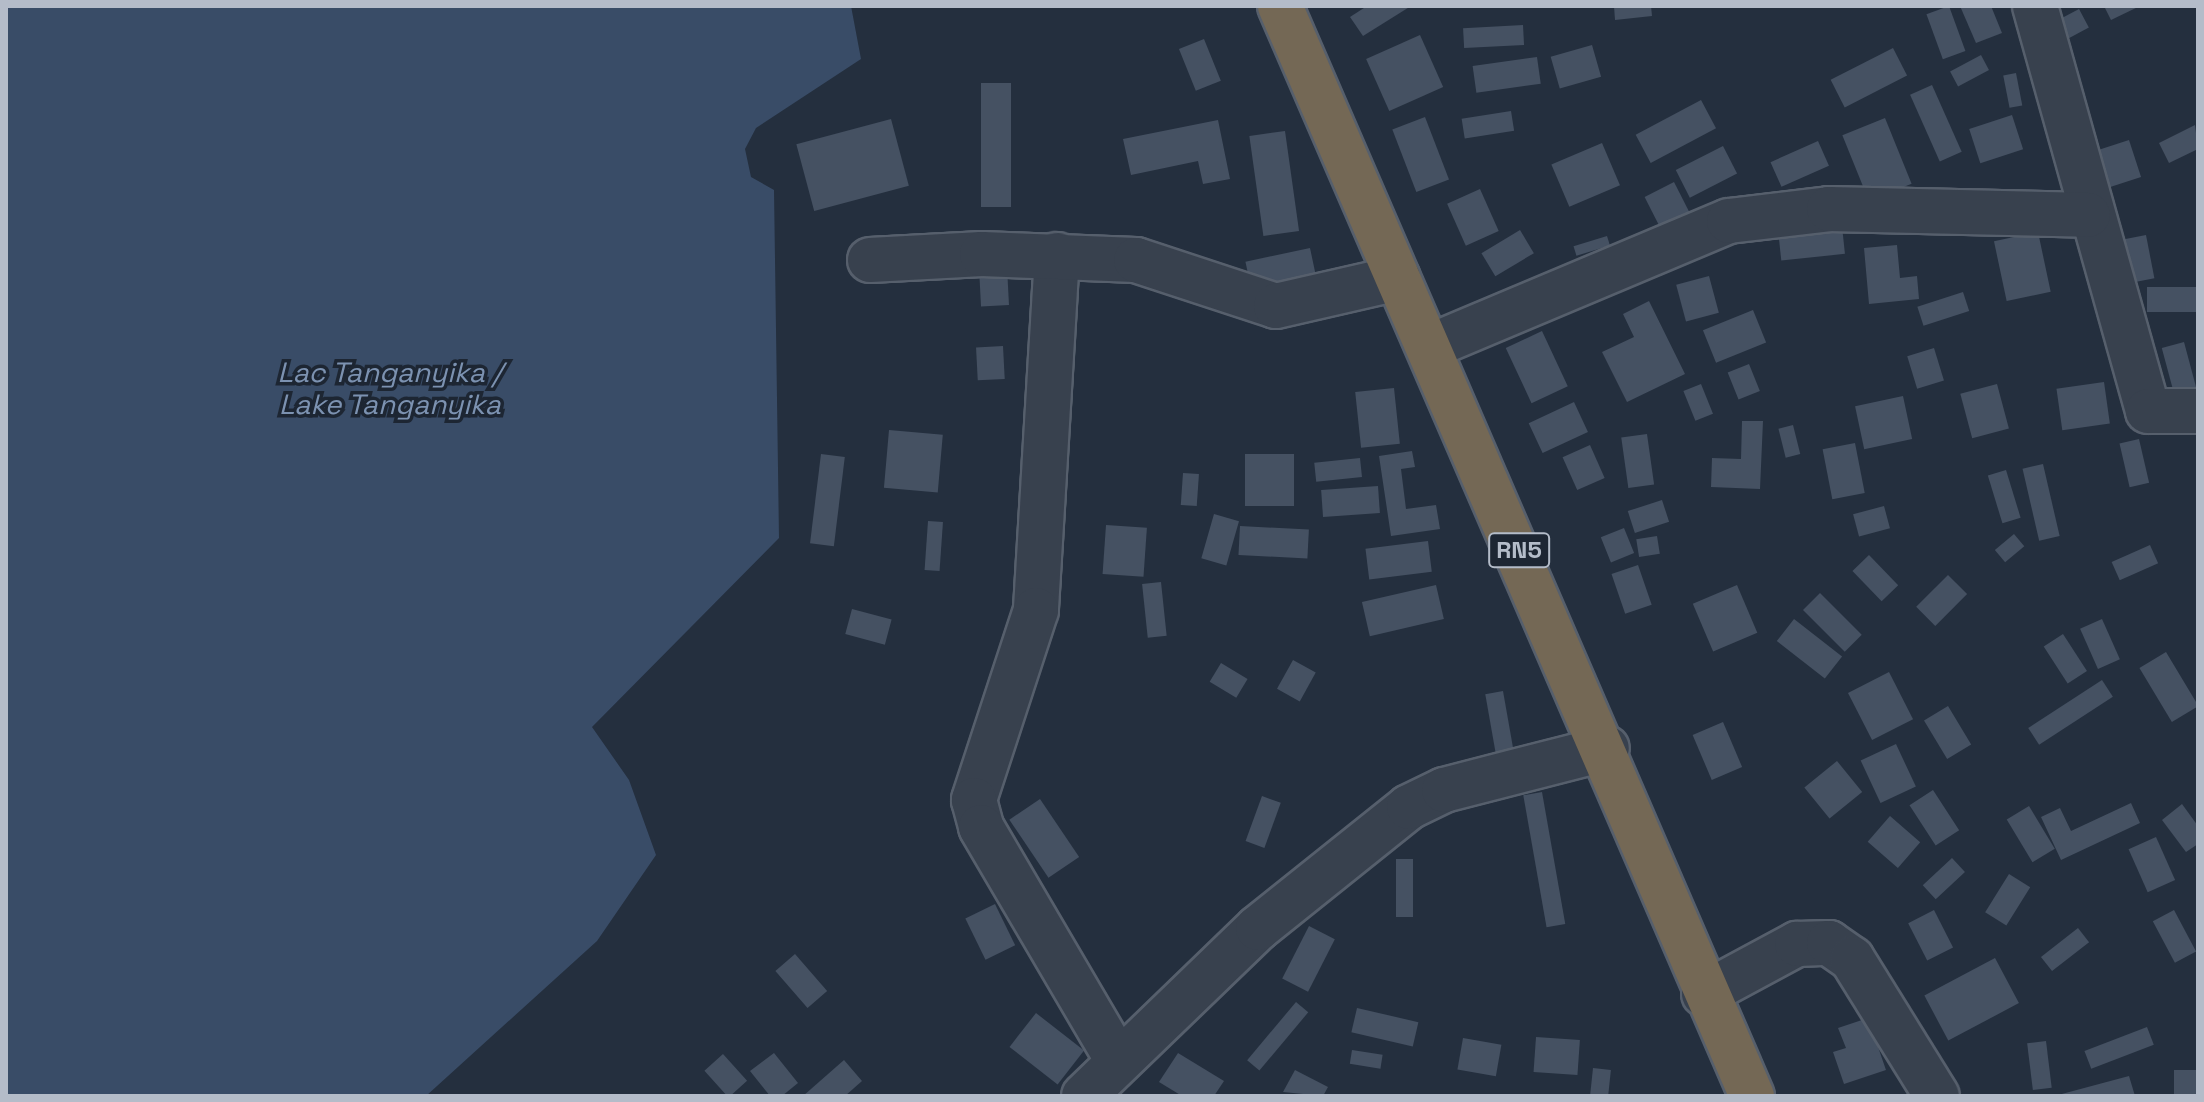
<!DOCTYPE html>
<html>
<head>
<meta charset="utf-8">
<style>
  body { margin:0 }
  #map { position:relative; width:2204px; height:1102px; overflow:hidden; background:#242f3e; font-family:"Space Grotesk",sans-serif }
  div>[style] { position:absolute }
  .water>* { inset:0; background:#394c67 }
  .building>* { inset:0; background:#455162; transform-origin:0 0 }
  .roads { filter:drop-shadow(2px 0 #565f6c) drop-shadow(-2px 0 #565f6c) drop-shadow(0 2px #565f6c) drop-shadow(0 -2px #565f6c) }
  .minor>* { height:44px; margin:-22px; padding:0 22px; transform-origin:22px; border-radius:22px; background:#38414e }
  .highway>* { height:44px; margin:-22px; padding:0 22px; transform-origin:22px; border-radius:22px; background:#746855 }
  span { translate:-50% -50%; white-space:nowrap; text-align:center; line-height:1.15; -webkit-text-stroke:7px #1d2633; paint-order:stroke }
  .shield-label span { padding:2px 6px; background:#1d2633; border:2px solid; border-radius:6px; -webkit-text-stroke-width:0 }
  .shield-label { font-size:24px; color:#b4bcc9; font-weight:700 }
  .water-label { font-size:28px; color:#7c92b1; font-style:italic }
  .frame { position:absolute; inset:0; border:8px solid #b4bcc9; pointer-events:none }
</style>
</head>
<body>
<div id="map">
  <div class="water">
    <div style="clip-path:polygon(6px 6px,851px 6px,861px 59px,756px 128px,745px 149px,751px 177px,774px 190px,779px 538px,592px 727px,629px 780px,656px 855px,597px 941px,426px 1096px,6px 1096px)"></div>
  </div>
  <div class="building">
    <div style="clip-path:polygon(1367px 6px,1411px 6px,1363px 36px,1350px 17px)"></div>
    <div style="clip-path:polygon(1614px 6px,1651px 6px,1652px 16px,1615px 20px)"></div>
    <div style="left:1949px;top:6px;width:48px;height:24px;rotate:70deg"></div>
    <div style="clip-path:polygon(1960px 6px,1991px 6px,2002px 33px,1976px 43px)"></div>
    <div style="clip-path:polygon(2104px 6px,2140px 6px,2111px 20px)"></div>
    <div style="left:2079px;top:9px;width:21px;height:37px;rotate:62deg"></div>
    <div style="left:1523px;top:25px;width:20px;height:60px;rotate:87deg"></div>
    <div style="left:1420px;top:35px;width:57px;height:59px;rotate:66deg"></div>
    <div style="left:1204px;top:39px;width:45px;height:27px;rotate:68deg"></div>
    <div style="left:1592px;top:45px;width:33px;height:43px;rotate:74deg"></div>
    <div style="left:1893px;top:48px;width:31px;height:70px;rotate:63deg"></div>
    <div style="left:1981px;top:55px;width:17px;height:35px;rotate:62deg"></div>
    <div style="left:1537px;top:57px;width:27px;height:65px;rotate:82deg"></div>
    <div style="left:2016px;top:73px;width:33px;height:13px;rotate:79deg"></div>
    <div style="left:1011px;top:83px;width:124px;height:30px;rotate:90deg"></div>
    <div style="left:1932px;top:85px;width:73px;height:24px;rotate:66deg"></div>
    <div style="left:1701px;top:100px;width:32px;height:74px;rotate:62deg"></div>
    <div style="left:1511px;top:111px;width:20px;height:50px;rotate:81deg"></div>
    <div style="left:2012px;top:115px;width:36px;height:45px;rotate:72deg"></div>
    <div style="left:1425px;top:117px;width:67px;height:35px;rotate:69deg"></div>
    <div style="left:1885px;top:118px;width:71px;height:46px;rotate:68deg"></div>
    <div style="left:891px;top:119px;width:69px;height:98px;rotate:75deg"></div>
    <div style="clip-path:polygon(1218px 120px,1230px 179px,1203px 184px,1198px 161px,1131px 175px,1123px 139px)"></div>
    <div style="clip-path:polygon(2195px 125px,2198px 149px,2169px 163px,2159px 143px)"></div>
    <div style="left:1285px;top:131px;width:101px;height:36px;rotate:82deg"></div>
    <div style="left:2129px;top:140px;width:39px;height:34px;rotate:72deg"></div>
    <div style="left:1818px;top:141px;width:27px;height:52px;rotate:66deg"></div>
    <div style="left:1602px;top:143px;width:46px;height:55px;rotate:67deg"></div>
    <div style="left:1723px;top:146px;width:31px;height:53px;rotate:63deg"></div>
    <div style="left:1674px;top:182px;width:44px;height:33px;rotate:63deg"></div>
    <div style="left:1480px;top:189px;width:46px;height:36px;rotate:66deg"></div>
    <div style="left:1842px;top:226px;width:28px;height:64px;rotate:84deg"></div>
    <div style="left:1520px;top:230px;width:27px;height:45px;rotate:59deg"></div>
    <div style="left:2038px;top:232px;width:61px;height:45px;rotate:78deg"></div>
    <div style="left:2146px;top:235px;width:44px;height:30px;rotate:79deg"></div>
    <div style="left:1607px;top:236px;width:10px;height:35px;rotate:73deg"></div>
    <div style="clip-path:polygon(1897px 245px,1900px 278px,1917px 276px,1919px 299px,1869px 304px,1864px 248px)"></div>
    <div style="left:1310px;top:248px;width:34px;height:66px;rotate:78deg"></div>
    <div style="left:1007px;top:267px;width:38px;height:28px;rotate:87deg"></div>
    <div style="left:1709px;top:276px;width:38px;height:34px;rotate:75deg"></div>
    <div style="left:2198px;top:287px;width:25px;height:51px;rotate:90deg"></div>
    <div style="left:1963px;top:292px;width:20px;height:48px;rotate:72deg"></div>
    <div style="clip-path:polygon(1649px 301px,1685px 374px,1627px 402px,1602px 352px,1634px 337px,1623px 314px)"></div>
    <div style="left:1753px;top:310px;width:35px;height:54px;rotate:68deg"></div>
    <div style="left:1542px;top:331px;width:61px;height:40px;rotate:65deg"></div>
    <div style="left:2184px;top:342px;width:54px;height:23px;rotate:75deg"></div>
    <div style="left:1003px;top:346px;width:33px;height:27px;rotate:87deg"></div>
    <div style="left:1934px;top:348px;width:34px;height:28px;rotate:73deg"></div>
    <div style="left:1749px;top:364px;width:29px;height:23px;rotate:68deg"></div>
    <div style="left:2104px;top:382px;width:42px;height:48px;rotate:82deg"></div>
    <div style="left:1701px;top:384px;width:32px;height:19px;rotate:68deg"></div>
    <div style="left:1997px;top:384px;width:46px;height:38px;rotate:75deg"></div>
    <div style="left:1394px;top:388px;width:56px;height:39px;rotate:84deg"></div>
    <div style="left:1903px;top:396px;width:44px;height:49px;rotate:78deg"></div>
    <div style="left:1574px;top:402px;width:33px;height:50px;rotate:65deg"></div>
    <div style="clip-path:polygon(1742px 421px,1763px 421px,1760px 489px,1711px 487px,1712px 458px,1741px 459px)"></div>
    <div style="left:1793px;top:425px;width:30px;height:15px;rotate:76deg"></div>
    <div style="left:889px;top:430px;width:54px;height:58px;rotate:5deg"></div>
    <div style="left:1647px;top:434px;width:51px;height:26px;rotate:82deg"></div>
    <div style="left:2139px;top:439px;width:45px;height:20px;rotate:77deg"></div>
    <div style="left:1855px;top:443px;width:51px;height:33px;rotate:79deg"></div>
    <div style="left:1590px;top:445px;width:36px;height:30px;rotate:66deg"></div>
    <div style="clip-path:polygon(1412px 451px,1415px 467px,1401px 469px,1406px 509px,1436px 505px,1440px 529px,1391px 536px,1379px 456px)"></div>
    <div style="left:821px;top:454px;width:24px;height:90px;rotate:7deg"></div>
    <div style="left:1245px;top:454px;width:49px;height:52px"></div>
    <div style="left:1360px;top:458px;width:19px;height:46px;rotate:84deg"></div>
    <div style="left:2043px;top:464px;width:74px;height:21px;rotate:77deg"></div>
    <div style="left:2006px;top:470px;width:50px;height:19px;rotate:73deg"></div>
    <div style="left:1183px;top:473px;width:16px;height:32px;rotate:4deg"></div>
    <div style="left:1378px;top:486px;width:27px;height:57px;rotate:86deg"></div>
    <div style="left:1662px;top:500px;width:23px;height:36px;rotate:72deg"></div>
    <div style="left:1884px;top:506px;width:23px;height:32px;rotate:75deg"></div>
    <div style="left:1214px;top:514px;width:26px;height:46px;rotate:16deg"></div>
    <div style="left:928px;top:521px;width:15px;height:49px;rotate:4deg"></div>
    <div style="left:1106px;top:525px;width:41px;height:49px;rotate:4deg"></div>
    <div style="left:1240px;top:526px;width:69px;height:29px;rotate:3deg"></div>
    <div style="left:1624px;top:528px;width:27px;height:25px;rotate:68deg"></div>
    <div style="left:2014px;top:534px;width:16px;height:25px;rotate:50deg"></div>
    <div style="left:1657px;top:536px;width:18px;height:21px;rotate:81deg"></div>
    <div style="left:1428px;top:541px;width:31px;height:63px;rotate:83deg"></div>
    <div style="left:2150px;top:545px;width:20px;height:42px;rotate:66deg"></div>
    <div style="left:1869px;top:555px;width:42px;height:23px;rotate:46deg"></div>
    <div style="left:1638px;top:565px;width:42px;height:28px;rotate:71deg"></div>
    <div style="left:1948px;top:575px;width:27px;height:45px;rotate:45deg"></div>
    <div style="left:1161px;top:582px;width:54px;height:19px;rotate:84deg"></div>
    <div style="left:1436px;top:585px;width:35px;height:76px;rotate:77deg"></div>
    <div style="left:1737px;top:585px;width:52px;height:48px;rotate:67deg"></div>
    <div style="left:1820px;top:593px;width:59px;height:24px;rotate:45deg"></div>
    <div style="left:852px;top:609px;width:41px;height:26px;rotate:15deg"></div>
    <div style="left:1794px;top:619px;width:61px;height:28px;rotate:38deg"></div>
    <div style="left:2102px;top:619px;width:44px;height:24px;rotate:66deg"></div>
    <div style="left:2063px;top:634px;width:44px;height:23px;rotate:57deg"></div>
    <div style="left:2166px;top:652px;width:63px;height:31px;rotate:59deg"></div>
    <div style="left:1293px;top:660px;width:26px;height:33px;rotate:29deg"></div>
    <div style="left:1221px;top:663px;width:31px;height:22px;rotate:31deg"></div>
    <div style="left:1889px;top:672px;width:53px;height:46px;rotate:63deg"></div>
    <div style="left:2102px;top:680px;width:20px;height:88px;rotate:57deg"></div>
    <div style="left:1503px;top:691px;width:62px;height:18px;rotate:80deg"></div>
    <div style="left:1948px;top:706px;width:45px;height:28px;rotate:59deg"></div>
    <div style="left:1723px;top:722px;width:49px;height:33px;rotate:67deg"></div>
    <div style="left:1896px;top:744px;width:47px;height:39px;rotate:65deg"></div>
    <div style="left:1837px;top:761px;width:40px;height:42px;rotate:51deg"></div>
    <div style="left:1933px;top:790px;width:48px;height:28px;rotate:57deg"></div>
    <div style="left:1542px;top:792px;width:134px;height:19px;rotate:80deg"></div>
    <div style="left:1262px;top:796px;width:20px;height:48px;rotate:20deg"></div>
    <div style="left:1040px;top:799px;width:70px;height:37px;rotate:56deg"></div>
    <div style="clip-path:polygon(2131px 803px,2140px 823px,2061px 860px,2041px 817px,2060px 808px,2071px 831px)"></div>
    <div style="clip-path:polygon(2182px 804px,2198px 826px,2198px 844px,2186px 852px,2162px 820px)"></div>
    <div style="left:2029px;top:806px;width:50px;height:26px;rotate:59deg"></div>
    <div style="left:1890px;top:816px;width:40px;height:34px;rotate:41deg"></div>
    <div style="left:2156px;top:837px;width:47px;height:30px;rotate:66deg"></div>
    <div style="left:1952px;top:858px;width:19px;height:40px;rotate:47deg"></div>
    <div style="left:1396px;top:859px;width:17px;height:58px"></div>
    <div style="left:2009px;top:874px;width:25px;height:45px;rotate:32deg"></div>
    <div style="left:995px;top:904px;width:46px;height:33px;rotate:64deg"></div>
    <div style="left:1934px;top:910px;width:42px;height:29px;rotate:63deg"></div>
    <div style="left:2174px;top:910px;width:47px;height:24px;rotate:62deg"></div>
    <div style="left:1309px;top:926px;width:29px;height:59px;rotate:27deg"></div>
    <div style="left:2078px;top:928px;width:18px;height:47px;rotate:52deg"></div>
    <div style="left:795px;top:954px;width:49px;height:26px;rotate:49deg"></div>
    <div style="left:1995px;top:958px;width:51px;height:80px;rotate:62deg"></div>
    <div style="left:1296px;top:1002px;width:16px;height:76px;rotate:40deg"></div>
    <div style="left:1357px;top:1008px;width:63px;height:25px;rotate:13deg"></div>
    <div style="left:1036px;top:1013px;width:61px;height:43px;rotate:38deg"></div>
    <div style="clip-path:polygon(1868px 1018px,1886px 1070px,1844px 1084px,1833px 1052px,1846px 1048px,1838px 1028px)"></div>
    <div style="left:2147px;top:1027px;width:19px;height:67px;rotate:69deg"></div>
    <div style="left:1536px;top:1037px;width:44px;height:35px;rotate:4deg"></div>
    <div style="left:1463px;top:1038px;width:39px;height:32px;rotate:10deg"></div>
    <div style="left:2046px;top:1041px;width:47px;height:19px;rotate:83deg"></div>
    <div style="left:1352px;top:1050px;width:31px;height:14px;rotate:9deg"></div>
    <div style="clip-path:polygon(774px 1053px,798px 1083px,782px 1096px,770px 1096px,750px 1071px)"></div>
    <div style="clip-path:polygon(1178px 1053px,1224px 1081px,1214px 1096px,1182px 1096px,1159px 1082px)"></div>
    <div style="left:723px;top:1054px;width:36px;height:25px;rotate:48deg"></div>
    <div style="clip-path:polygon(844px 1060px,862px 1081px,845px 1096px,803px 1096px)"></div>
    <div style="left:1593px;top:1068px;width:18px;height:28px;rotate:6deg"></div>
    <div style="clip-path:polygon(1295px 1070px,1328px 1087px,1323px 1096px,1283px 1092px)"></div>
    <div style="left:2198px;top:1070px;width:25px;height:24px;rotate:90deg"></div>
    <div style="clip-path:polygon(2129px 1076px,2135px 1096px,2059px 1096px,2058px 1095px)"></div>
  </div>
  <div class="roads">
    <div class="minor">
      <div style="left:2035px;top:6px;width:420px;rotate:74.4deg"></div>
      <div style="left:2148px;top:411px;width:50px"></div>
      <div style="left:1057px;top:255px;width:356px;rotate:93.4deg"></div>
      <div style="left:1036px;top:610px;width:200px;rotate:108.1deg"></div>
      <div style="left:974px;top:800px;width:28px;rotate:75deg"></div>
      <div style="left:981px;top:827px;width:269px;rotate:59.6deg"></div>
      <div style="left:870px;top:260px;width:112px;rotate:-3.1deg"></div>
      <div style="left:982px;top:254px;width:154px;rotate:2.2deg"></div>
      <div style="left:1136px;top:260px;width:147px;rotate:18.2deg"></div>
      <div style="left:1276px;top:306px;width:125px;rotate:-12.9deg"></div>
      <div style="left:1429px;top:347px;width:325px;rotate:-22.8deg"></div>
      <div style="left:1729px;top:221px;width:101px;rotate:-6.8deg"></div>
      <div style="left:1829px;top:209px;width:259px;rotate:1.3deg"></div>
      <div style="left:1704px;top:994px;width:106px;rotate:-28.3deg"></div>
      <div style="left:1797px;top:944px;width:32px;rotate:-2deg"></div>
      <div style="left:1829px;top:943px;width:28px;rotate:35deg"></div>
      <div style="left:1852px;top:959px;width:161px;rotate:58.2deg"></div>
      <div style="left:1084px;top:1096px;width:242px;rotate:-44deg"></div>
      <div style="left:1258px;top:928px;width:193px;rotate:-38.7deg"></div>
      <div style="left:1409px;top:807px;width:39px;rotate:-26deg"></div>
      <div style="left:1444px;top:790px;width:168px;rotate:-14.4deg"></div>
    </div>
    <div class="highway">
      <div style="left:1280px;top:6px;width:1188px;rotate:66.59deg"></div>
    </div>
  </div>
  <div class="shield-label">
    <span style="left:1519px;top:550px">RN5</span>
  </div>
  <div class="water-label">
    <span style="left:390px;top:388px">Lac Tanganyika /<br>Lake Tanganyika</span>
  </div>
  <div class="frame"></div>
</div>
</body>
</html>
